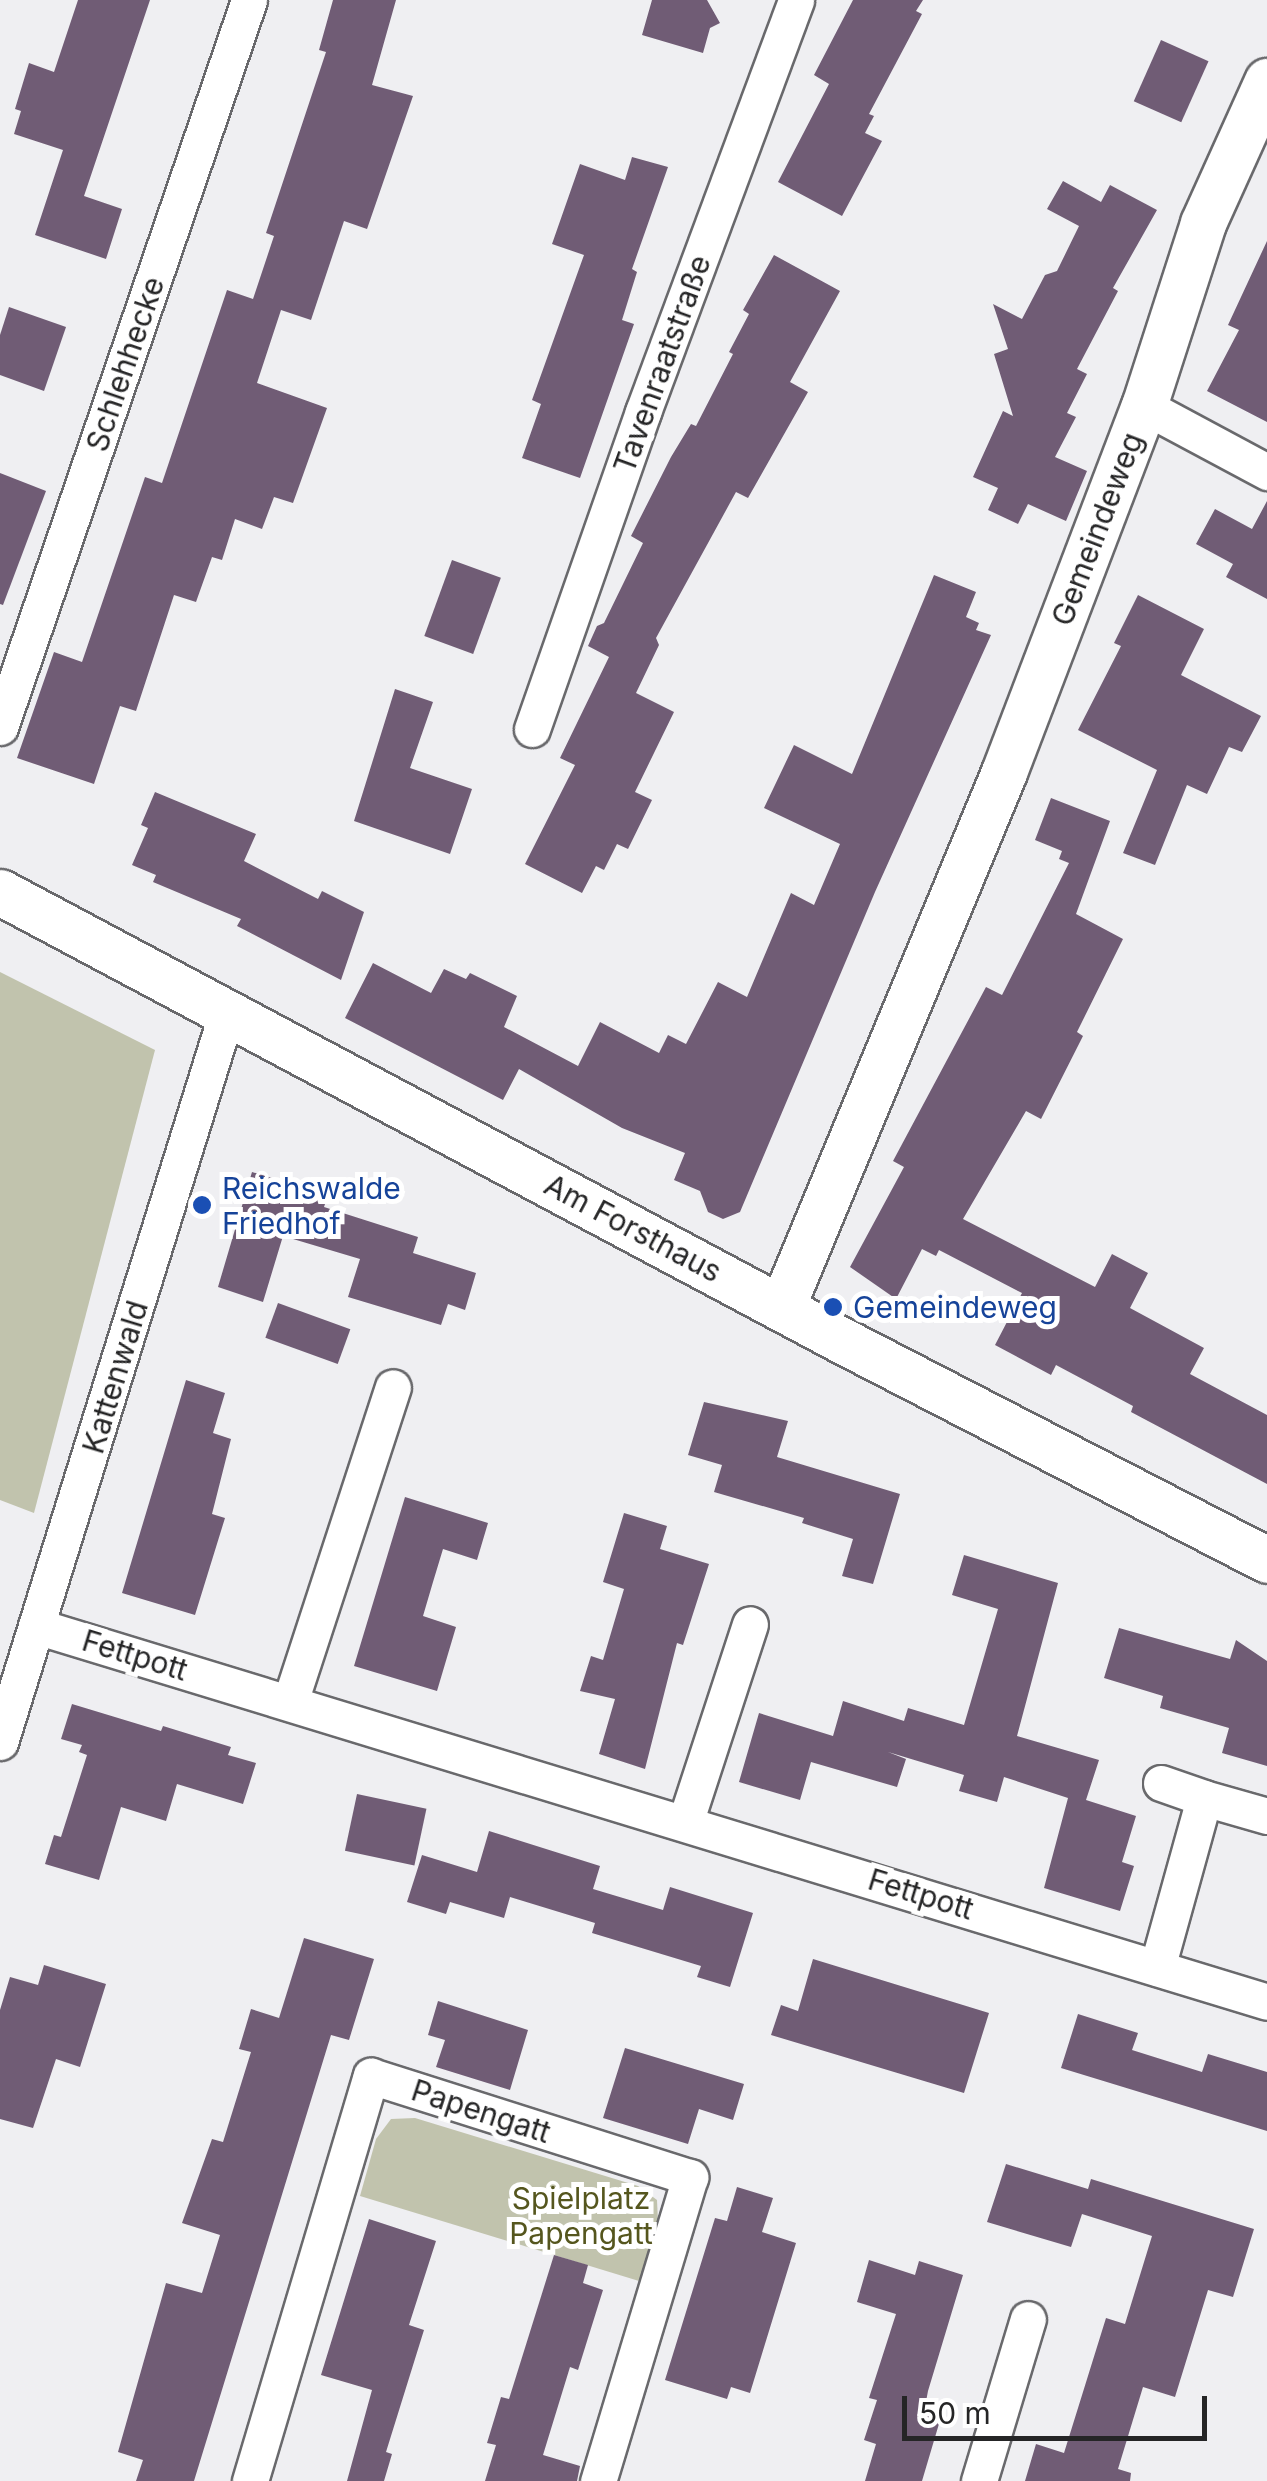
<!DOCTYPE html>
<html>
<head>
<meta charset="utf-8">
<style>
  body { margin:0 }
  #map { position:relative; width:1267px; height:2481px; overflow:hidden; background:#efeff2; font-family:Inter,sans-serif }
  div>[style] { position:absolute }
  .green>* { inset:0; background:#c1c3ad }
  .building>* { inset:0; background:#705c75; transform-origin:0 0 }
  .roads { filter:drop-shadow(2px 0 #69696c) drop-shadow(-2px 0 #69696c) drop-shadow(0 2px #69696c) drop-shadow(0 -2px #69696c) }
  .minor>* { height:35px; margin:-17.5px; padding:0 17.5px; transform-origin:17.5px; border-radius:17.5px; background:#fff }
  .tertiary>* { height:45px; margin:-22.5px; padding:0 22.5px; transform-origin:22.5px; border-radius:22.5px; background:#fff }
  .dots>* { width:28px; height:28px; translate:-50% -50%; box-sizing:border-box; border:5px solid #fff; border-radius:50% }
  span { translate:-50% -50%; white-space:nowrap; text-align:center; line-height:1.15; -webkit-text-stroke:10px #fff; paint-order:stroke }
  .street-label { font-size:30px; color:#252526 }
  .transit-label { font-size:30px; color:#164399 }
  .left { translate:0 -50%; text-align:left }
  .park-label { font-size:30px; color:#55561e }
  .scale { position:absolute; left:902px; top:2396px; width:305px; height:45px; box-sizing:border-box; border:5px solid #252526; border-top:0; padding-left:12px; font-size:30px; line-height:35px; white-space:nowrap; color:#252526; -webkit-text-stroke:8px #fff; paint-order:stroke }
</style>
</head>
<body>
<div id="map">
  <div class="green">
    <div style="clip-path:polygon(0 972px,155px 1050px,34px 1513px,0 1500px)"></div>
    <div style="clip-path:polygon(415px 2118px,638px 2186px,657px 2200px,658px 2222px,639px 2281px,360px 2196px,376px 2139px,391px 2119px)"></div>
  </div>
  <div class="building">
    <div style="clip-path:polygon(78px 0,150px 0,84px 196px,122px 209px,106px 259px,35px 235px,63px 150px,14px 134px,21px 111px,15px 109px,29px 63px,54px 72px)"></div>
    <div style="clip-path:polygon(333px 0,396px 0,372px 85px,413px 96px,367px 229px,344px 221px,311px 320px,281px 310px,257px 383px,327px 408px,293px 503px,274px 497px,262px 529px,235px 519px,222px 560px,212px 557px,196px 602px,174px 595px,136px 711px,120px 706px,94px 784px,17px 758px,54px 652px,82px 662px,145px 477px,162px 483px,227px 290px,253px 299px,274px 236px,266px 233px,326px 52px,319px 50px)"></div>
    <div style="clip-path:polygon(652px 0,707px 0,720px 23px,710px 28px,703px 53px,642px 35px)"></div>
    <div style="clip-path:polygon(853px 0,923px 0,916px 11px,922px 14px,869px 114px,874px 116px,865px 133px,882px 141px,842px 216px,778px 182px,829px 84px,814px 75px)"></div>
    <div style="left:1161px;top:40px;width:52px;height:67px;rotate:24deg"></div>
    <div style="clip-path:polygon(632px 157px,668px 167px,632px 269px,637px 272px,622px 320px,634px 324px,580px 478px,522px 458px,541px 404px,532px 400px,584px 255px,552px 244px,580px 164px,625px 180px)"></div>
    <div style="clip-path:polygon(1063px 181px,1101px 202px,1110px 185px,1157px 210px,1113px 288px,1118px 291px,1077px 369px,1087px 374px,1067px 413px,1076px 417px,1055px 457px,1087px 471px,1066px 521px,1028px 504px,1018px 524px,988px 510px,998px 488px,973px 477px,1003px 411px,1013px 416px,994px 354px,1008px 349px,993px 304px,1022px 319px,1045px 275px,1057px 271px,1079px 226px,1047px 209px)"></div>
    <div style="clip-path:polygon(1267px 241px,1267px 422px,1207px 391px,1239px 330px,1228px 325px)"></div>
    <div style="clip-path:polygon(774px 255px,840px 291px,790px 382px,808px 392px,748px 498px,736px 492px,656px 638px,659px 645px,636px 693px,674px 712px,635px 792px,652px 800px,628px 849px,617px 844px,604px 870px,596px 866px,582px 893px,525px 864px,575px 765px,560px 758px,609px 657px,588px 646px,597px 626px,604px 623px,643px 543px,631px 536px,671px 457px,691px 424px,696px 426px,733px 354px,729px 352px,749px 314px,743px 310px)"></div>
    <div style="clip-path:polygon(9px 307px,66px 327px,44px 391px,0 375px,0 335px)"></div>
    <div style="clip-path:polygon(0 473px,46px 491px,3px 605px,0 604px)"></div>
    <div style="clip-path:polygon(1267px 501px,1267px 599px,1226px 577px,1233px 564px,1196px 544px,1215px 509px,1252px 529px)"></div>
    <div style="left:452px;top:560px;width:52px;height:81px;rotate:20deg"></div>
    <div style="clip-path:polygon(934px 575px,976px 592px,966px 617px,979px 623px,976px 630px,991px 635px,875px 892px,740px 1212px,723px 1219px,708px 1212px,700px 1191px,674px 1180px,685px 1153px,622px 1128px,519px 1069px,503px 1100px,345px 1018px,373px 963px,431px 993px,444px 969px,466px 979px,470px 973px,517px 996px,504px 1027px,578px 1066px,600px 1022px,659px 1053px,668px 1035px,686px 1044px,718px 982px,747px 997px,791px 893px,814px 905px,840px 844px,764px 808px,794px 745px,852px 774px)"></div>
    <div style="clip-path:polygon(1138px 595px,1204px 629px,1181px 675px,1261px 716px,1242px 752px,1229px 747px,1207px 794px,1187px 785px,1155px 865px,1123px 853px,1157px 770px,1078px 730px,1121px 646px,1114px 643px)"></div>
    <div style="clip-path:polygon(395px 689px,433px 702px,410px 768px,472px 789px,450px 854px,354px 821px)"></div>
    <div style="clip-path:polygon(155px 792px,256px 834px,244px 861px,318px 899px,322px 891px,364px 912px,341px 980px,237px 926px,241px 919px,153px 882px,156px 875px,132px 865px,148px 828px,141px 825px)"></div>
    <div style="clip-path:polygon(1051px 798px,1110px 821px,1076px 914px,1123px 939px,1077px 1032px,1083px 1036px,1041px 1119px,1026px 1111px,963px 1219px,1095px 1287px,1112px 1254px,1148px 1273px,1130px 1308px,1204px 1348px,1190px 1374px,1267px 1415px,1267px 1484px,1131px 1412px,1133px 1406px,1056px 1365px,1051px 1375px,995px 1345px,1022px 1293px,939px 1250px,936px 1256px,922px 1249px,896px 1299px,850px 1267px,904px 1167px,893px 1161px,986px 987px,1002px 995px,1069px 863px,1059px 859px,1062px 851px,1035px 840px)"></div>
    <div style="clip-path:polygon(252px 1172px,328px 1195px,324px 1207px,418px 1237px,413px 1253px,476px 1273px,465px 1310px,448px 1304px,441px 1325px,348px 1297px,360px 1259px,283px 1236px,263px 1302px,218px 1287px)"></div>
    <div style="left:278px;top:1303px;width:77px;height:37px;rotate:20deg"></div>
    <div style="clip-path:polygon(186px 1380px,225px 1393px,213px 1433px,231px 1439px,212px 1514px,225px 1518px,195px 1615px,122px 1593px)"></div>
    <div style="clip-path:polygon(704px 1402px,788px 1421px,777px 1457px,900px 1494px,873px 1584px,842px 1576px,853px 1539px,802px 1523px,804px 1518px,714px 1492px,722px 1465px,688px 1455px)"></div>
    <div style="clip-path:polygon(405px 1497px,488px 1523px,477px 1560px,443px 1549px,433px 1582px,423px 1616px,456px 1627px,437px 1691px,354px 1666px)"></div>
    <div style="clip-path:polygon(624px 1513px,667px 1526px,660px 1549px,709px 1564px,683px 1645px,677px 1643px,645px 1769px,599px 1754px,615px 1699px,580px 1691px,591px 1656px,603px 1660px,624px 1589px,603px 1582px)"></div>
    <div style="clip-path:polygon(964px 1555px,1058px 1583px,1017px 1736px,1099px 1760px,1086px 1800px,1136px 1816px,1122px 1862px,1134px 1866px,1120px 1911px,1044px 1888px,1068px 1798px,1004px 1777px,997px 1802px,959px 1791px,964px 1775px,888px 1752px,906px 1759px,897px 1787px,811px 1762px,800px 1800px,739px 1782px,759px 1713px,833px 1736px,843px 1701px,904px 1721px,908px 1708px,964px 1725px,998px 1609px,952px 1595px)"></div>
    <div style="clip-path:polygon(1119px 1628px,1230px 1659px,1236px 1640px,1267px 1661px,1267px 1766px,1222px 1753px,1229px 1728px,1160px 1708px,1163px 1696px,1104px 1678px)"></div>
    <div style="clip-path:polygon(72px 1704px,161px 1731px,163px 1726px,231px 1747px,228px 1755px,256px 1763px,243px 1804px,177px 1784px,166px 1821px,121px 1807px,99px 1880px,45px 1864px,54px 1835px,61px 1837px,87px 1755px,79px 1752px,82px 1745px,61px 1739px)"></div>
    <div style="left:357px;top:1794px;width:71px;height:58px;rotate:12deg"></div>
    <div style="clip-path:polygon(489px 1831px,600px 1866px,593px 1889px,663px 1910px,670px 1887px,753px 1913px,730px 1987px,697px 1977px,701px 1966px,592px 1933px,595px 1923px,510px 1897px,504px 1918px,450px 1902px,446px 1914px,407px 1902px,422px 1855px,477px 1872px)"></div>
    <div style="clip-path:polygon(304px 1938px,374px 1959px,349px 2040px,331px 2035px,194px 2481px,136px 2481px,143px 2460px,118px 2452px,166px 2283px,202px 2293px,220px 2235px,182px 2223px,212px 2139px,223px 2142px,251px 2052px,239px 2049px,251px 2009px,279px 2018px)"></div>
    <div style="clip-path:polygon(813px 1959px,989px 2013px,964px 2093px,771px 2035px,781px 2005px,798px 2011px)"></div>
    <div style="clip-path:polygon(44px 1965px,106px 1984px,80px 2067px,56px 2059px,33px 2128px,0 2119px,0 2010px,10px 1977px,38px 1985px)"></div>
    <div style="clip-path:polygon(438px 2001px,528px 2030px,510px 2090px,436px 2067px,445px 2040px,428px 2035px)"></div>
    <div style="clip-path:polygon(1078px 2014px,1138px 2033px,1132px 2050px,1202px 2072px,1208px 2054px,1267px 2072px,1267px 2131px,1061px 2068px)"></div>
    <div style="clip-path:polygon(625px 2048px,744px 2084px,733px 2120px,699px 2109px,688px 2144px,603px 2118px)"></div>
    <div style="clip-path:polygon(1006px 2164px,1088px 2189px,1091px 2179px,1254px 2229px,1233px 2297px,1208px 2290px,1175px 2397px,1143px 2387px,1118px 2469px,1131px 2473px,1130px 2481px,1025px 2481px,1036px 2444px,1064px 2453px,1106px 2318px,1125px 2324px,1152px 2236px,1082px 2214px,1071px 2247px,987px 2222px)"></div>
    <div style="clip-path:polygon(737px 2187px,773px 2198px,762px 2232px,796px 2243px,750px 2393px,731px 2387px,727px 2399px,665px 2380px,715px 2218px,727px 2221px)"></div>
    <div style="clip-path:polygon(369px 2219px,436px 2241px,409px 2325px,424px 2330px,386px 2452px,392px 2454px,384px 2481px,347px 2481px,372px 2390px,321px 2375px)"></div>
    <div style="clip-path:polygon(554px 2255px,588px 2265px,583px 2283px,603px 2290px,578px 2370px,570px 2367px,543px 2455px,580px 2466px,577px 2481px,485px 2481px,496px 2445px,487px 2443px,501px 2397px,509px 2399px)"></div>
    <div style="clip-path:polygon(869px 2260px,915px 2275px,919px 2261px,963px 2275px,928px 2391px,924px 2412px,941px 2417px,922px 2481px,865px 2481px,876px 2444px,864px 2440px,877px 2400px,869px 2398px,896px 2314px,857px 2302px)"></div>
  </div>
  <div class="roads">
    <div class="minor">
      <div style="left:1144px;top:406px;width:140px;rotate:28.2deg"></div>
      <div style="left:0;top:727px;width:768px;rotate:-71.09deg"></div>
      <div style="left:532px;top:729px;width:336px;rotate:-70.7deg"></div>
      <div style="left:643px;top:412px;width:439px;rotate:-69.6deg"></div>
      <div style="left:36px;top:1626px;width:1287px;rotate:16.98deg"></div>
      <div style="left:290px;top:1702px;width:331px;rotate:-71.9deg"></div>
      <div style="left:0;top:1742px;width:764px;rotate:-72.73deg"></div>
      <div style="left:1161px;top:1783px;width:46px;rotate:19.2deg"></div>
      <div style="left:685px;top:1823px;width:209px;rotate:-71.9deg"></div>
      <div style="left:1157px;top:1968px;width:176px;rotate:-74.5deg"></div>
      <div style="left:1204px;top:1798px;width:66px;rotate:15.9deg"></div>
      <div style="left:250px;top:2481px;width:423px;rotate:-73.4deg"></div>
      <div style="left:371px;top:2076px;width:335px;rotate:17.6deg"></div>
      <div style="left:690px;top:2177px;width:318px;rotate:106.8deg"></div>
      <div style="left:979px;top:2481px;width:169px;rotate:-73.2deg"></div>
    </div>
    <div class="tertiary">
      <div style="left:0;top:892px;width:957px;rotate:28.04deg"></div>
      <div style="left:845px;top:1342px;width:475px;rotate:27.3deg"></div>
      <div style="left:782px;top:1307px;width:579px;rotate:-67.46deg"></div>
      <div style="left:1004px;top:772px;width:392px;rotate:-69.1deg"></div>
      <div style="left:1144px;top:406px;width:192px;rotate:-72.1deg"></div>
      <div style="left:1203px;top:223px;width:156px;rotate:-65.7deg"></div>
    </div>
  </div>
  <div class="dots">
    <div style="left:202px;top:1205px;background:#1a4fb4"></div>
    <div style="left:833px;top:1307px;background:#1a4fb4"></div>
  </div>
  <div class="street-label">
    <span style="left:125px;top:364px;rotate:-71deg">Schlehhecke</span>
    <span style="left:662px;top:364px;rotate:-70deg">Tavenraatstraße</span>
    <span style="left:1097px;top:529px;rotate:-69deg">Gemeindeweg</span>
    <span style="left:633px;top:1228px;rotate:28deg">Am Forsthaus</span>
    <span style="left:115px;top:1377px;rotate:-73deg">Kattenwald</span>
    <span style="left:135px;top:1655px;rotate:17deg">Fettpott</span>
    <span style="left:921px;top:1894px;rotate:17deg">Fettpott</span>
    <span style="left:481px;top:2111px;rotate:18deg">Papengatt</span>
  </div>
  <div class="transit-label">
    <span class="left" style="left:222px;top:1205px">Reichswalde<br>Friedhof</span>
    <span class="left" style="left:853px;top:1307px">Gemeindeweg</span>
  </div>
  <div class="park-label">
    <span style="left:581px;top:2215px">Spielplatz<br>Papengatt</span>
  </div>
  <div class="scale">50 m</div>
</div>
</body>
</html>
